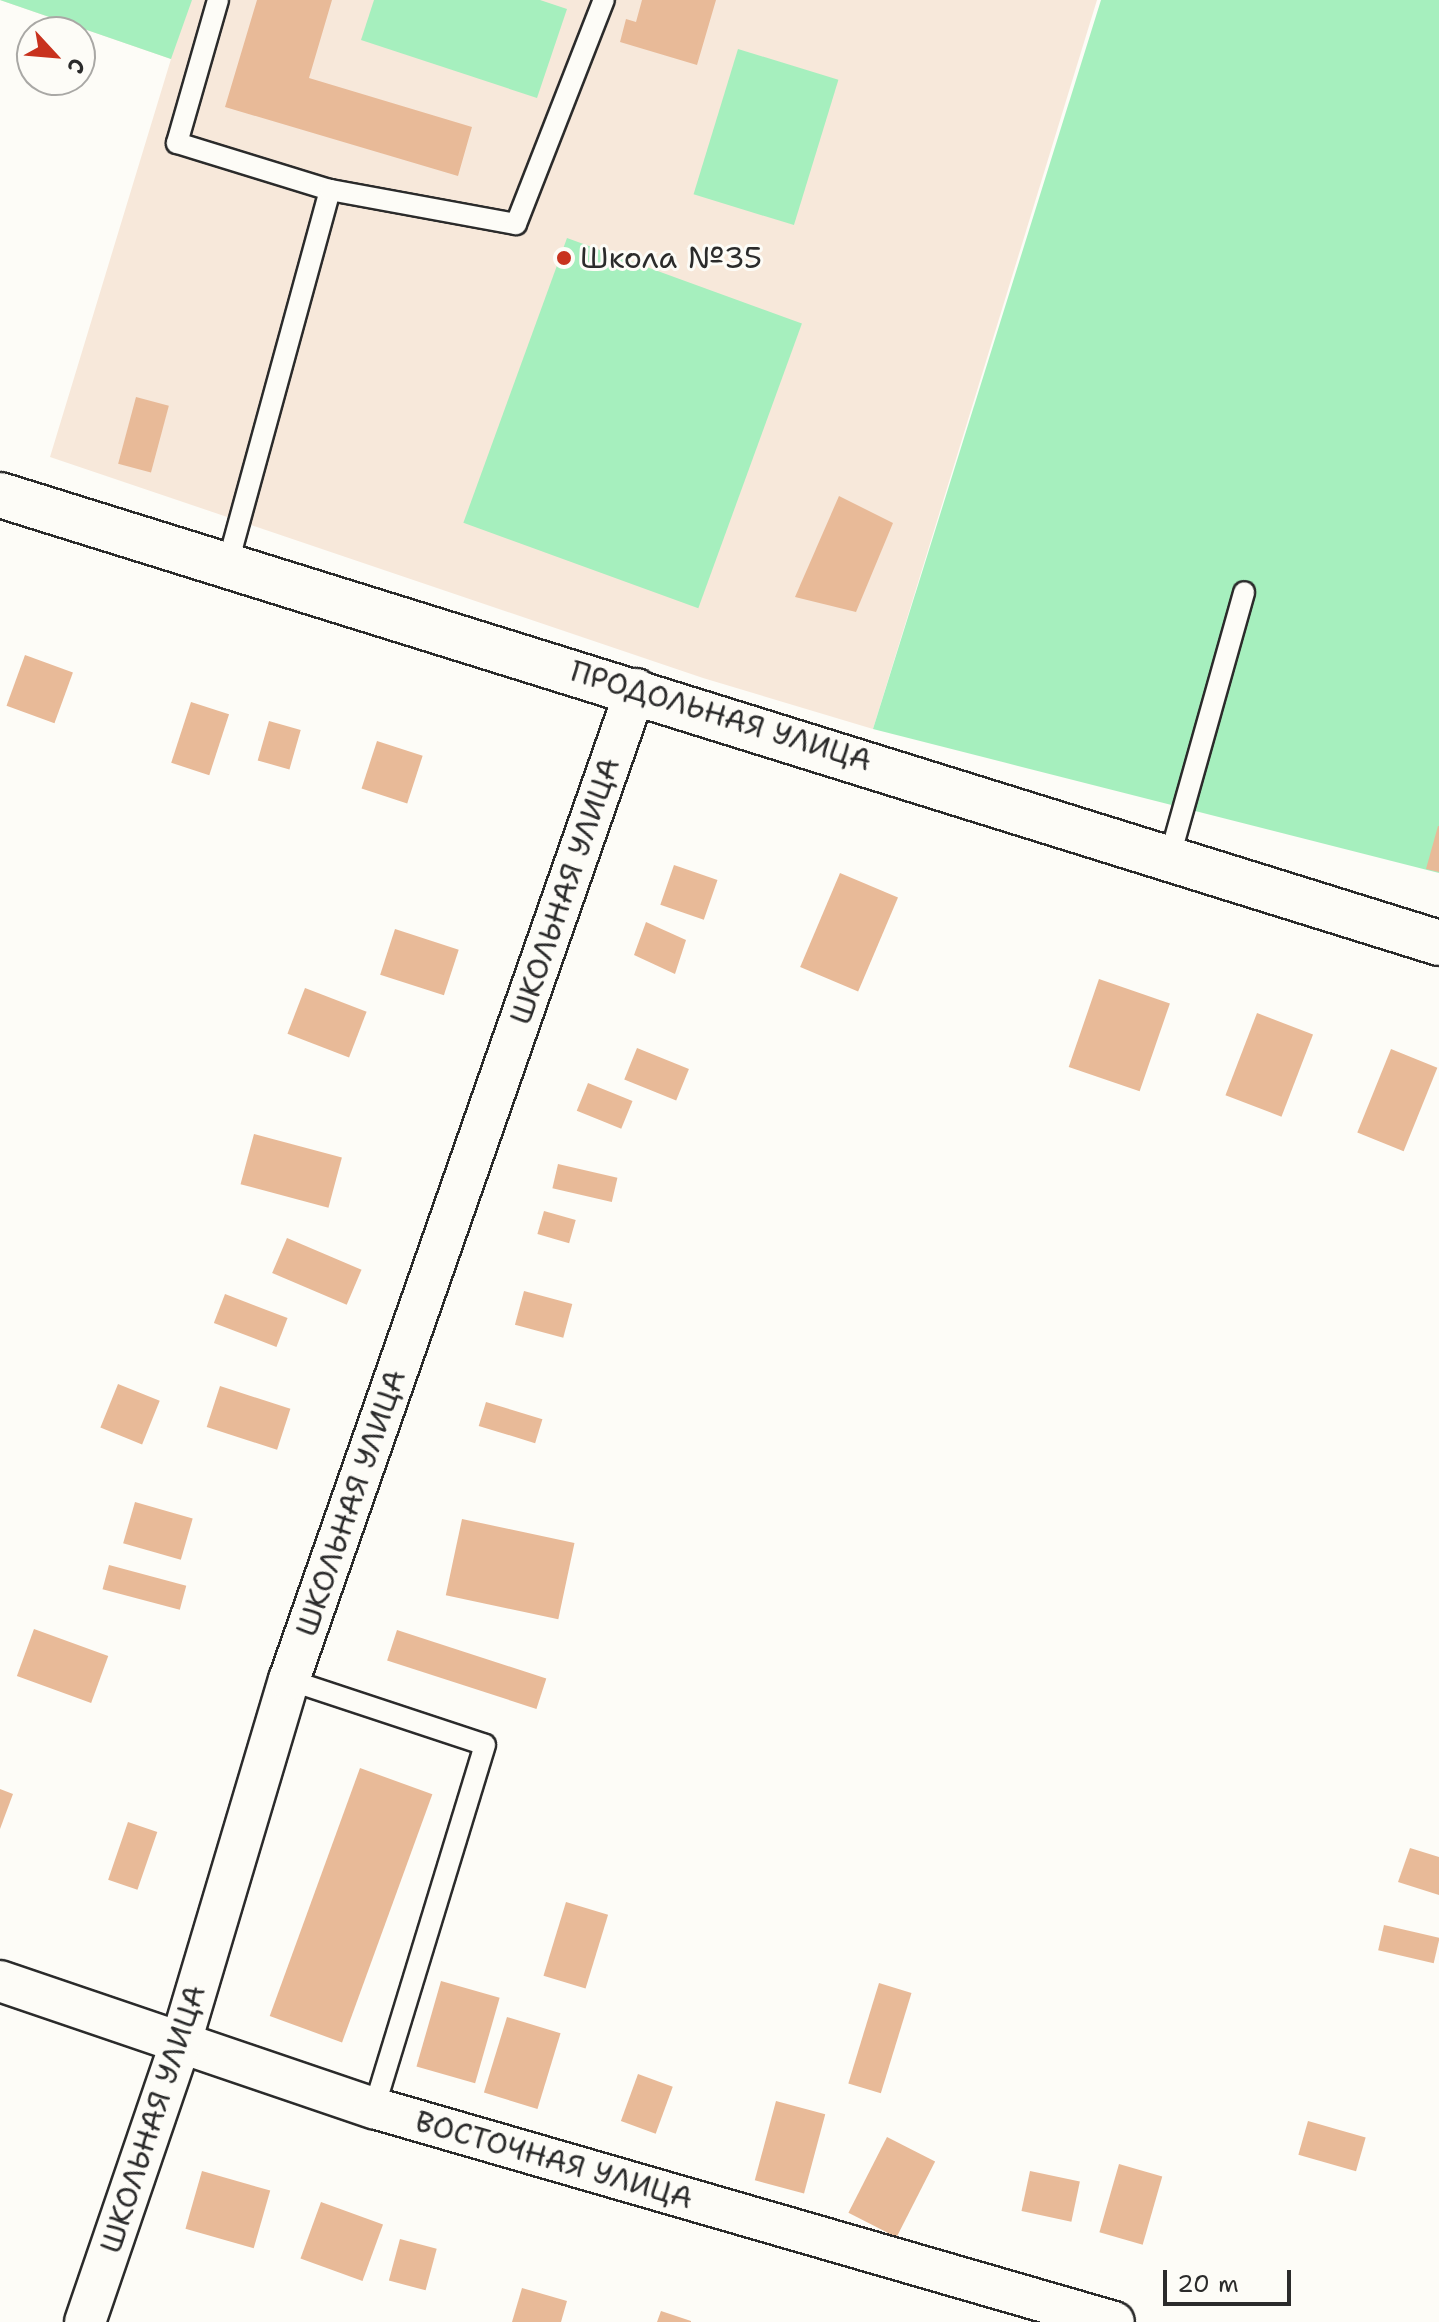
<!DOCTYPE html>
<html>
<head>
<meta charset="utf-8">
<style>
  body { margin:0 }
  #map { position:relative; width:1439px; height:2322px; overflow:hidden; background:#fdfcf7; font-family:"Shantell Sans",sans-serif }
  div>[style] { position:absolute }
  .built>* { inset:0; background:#f7e8da }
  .green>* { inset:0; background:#a6efbe; transform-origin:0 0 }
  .building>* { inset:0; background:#e8ba98; transform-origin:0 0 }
  .roads { filter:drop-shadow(2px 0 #2b2b2b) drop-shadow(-2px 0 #2b2b2b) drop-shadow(0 2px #2b2b2b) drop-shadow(0 -2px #2b2b2b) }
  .lane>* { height:20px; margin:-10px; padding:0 10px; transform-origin:10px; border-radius:10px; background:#fdfcf7 }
  .street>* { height:40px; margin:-20px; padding:0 20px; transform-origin:20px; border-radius:20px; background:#fdfcf7 }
  .secondary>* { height:44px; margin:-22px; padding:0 22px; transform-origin:22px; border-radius:22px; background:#fdfcf7 }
  .dots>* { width:22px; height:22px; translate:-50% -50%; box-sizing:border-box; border:4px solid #fdfcf7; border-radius:50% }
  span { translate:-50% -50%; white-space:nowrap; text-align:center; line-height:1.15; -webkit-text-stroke:6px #fdfcf7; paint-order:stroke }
  .poi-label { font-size:30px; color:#2b2b2b }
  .left { translate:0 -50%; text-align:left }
  .street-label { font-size:30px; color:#2b2b2b }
  .north { position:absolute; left:16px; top:16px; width:80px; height:80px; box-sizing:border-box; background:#fdfcf7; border:2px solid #a9a8a5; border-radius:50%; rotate:116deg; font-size:22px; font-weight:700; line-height:32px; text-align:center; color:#2b2b2b }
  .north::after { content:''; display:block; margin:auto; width:28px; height:36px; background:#c8321e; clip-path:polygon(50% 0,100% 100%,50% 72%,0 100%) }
  .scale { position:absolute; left:1163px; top:2270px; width:128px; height:36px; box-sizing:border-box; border:4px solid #2b2b2b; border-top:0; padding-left:10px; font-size:24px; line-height:28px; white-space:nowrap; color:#2b2b2b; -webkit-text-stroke:6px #fdfcf7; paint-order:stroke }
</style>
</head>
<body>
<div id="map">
  <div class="built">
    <div style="clip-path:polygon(1097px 0,873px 729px,703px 678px,50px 457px,171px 59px,0 0)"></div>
  </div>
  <div class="green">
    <div style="clip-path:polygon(0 0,192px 0,171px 59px)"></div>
    <div style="clip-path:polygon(374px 0,540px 0,567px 9px,537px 98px,361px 40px)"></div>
    <div style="clip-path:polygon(1101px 0,1439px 0,1439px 873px,873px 729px)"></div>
    <div style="left:738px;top:49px;width:105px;height:152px;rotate:17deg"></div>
    <div style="left:567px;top:238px;width:250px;height:303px;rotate:20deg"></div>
  </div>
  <div class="building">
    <div style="clip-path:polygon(257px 0,332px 0,309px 78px,472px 127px,458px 176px,225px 107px)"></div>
    <div style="clip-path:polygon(642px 0,716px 0,697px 65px,620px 42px,626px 19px,636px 22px)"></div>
    <div style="left:136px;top:397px;width:34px;height:69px;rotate:15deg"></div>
    <div style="clip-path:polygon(839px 496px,893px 523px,856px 612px,795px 597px)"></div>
    <div style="left:25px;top:655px;width:51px;height:54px;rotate:20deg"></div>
    <div style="left:191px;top:702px;width:40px;height:64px;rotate:18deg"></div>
    <div style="left:269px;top:721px;width:33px;height:41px;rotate:16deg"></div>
    <div style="left:377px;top:741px;width:48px;height:50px;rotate:18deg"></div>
    <div style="clip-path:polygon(1438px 826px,1439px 826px,1439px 872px,1426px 869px)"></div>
    <div style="left:674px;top:865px;width:46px;height:42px;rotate:19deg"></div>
    <div style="left:840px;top:873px;width:63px;height:102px;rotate:23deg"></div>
    <div style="clip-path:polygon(646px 922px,686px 940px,675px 974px,634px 955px)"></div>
    <div style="left:395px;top:929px;width:67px;height:48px;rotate:18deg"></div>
    <div style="left:1099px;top:979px;width:75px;height:93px;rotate:19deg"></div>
    <div style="left:305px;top:988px;width:66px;height:49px;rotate:21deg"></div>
    <div style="left:1257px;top:1013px;width:60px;height:88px;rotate:21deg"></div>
    <div style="left:637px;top:1048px;width:56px;height:34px;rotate:22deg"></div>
    <div style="left:1391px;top:1049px;width:50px;height:90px;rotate:22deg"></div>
    <div style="left:588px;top:1083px;width:48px;height:30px;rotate:22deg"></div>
    <div style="left:254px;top:1134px;width:91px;height:52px;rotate:15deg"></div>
    <div style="left:558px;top:1164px;width:61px;height:25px;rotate:13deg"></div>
    <div style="left:544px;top:1211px;width:33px;height:24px;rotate:16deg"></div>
    <div style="left:287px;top:1238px;width:81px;height:38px;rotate:23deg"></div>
    <div style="left:524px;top:1291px;width:50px;height:35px;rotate:15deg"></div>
    <div style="left:225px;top:1294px;width:67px;height:31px;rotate:21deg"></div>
    <div style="left:118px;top:1384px;width:45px;height:47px;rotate:22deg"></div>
    <div style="left:220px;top:1386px;width:74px;height:43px;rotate:18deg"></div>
    <div style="left:486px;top:1402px;width:59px;height:25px;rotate:17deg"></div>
    <div style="left:135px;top:1502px;width:60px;height:43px;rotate:16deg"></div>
    <div style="left:462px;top:1519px;width:115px;height:78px;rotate:12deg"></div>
    <div style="left:109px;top:1565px;width:80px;height:25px;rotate:15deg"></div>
    <div style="left:34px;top:1629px;width:79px;height:50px;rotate:20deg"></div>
    <div style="left:397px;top:1630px;width:157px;height:32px;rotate:18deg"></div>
    <div style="left:360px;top:1768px;width:77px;height:264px;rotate:20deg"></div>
    <div style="clip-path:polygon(0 1789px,13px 1794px,0 1829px)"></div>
    <div style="left:128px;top:1822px;width:31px;height:61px;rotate:19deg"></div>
    <div style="clip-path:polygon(1410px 1848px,1439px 1857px,1439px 1895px,1398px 1882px)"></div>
    <div style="left:566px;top:1902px;width:44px;height:77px;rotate:17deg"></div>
    <div style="left:1384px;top:1925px;width:57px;height:26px;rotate:13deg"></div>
    <div style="left:441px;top:1981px;width:61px;height:89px;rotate:16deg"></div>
    <div style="left:879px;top:1983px;width:34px;height:105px;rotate:17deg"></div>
    <div style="left:507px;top:2017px;width:56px;height:79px;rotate:17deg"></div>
    <div style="left:638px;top:2074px;width:37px;height:50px;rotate:20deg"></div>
    <div style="left:776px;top:2101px;width:51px;height:82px;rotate:15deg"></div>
    <div style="left:1308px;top:2121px;width:60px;height:35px;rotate:16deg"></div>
    <div style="left:887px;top:2137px;width:54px;height:85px;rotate:27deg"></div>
    <div style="left:1119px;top:2164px;width:45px;height:71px;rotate:16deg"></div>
    <div style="left:202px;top:2171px;width:71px;height:60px;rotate:16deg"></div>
    <div style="left:1030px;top:2171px;width:51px;height:41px;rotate:12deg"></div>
    <div style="left:321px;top:2202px;width:66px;height:60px;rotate:20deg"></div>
    <div style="left:400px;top:2239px;width:38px;height:43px;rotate:15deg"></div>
    <div style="clip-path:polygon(522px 2288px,567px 2301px,561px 2322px,512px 2322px)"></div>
    <div style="clip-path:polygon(661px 2311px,691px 2321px,691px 2322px,657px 2322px)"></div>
  </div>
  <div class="roads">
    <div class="lane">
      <div style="left:218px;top:0;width:149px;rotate:106deg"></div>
      <div style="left:177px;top:143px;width:160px;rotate:17.1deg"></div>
      <div style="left:330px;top:190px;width:387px;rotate:105.3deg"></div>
      <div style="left:330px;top:190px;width:189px;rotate:10.4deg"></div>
      <div style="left:516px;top:224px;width:241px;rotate:-68.6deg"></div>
      <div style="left:1170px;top:856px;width:274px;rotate:-74.3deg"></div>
      <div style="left:289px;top:1680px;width:206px;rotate:18.3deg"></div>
      <div style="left:485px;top:1745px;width:380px;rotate:107deg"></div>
    </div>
    <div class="street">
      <div style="left:0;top:1981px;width:395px;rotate:18.8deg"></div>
      <div style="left:374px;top:2108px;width:770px;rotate:16.13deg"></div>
      <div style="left:85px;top:2322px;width:293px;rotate:-71.1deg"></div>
      <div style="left:180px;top:2045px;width:381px;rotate:-73.4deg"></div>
      <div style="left:289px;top:1680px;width:1050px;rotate:-70.7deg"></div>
    </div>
    <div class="secondary">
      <div style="left:0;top:495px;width:1507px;rotate:17.29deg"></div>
    </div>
  </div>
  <div class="dots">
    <div style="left:564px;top:258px;background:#c8321e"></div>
  </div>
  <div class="poi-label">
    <span class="left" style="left:580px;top:258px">Школа №35</span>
  </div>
  <div class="street-label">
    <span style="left:721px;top:716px;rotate:17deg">ПРОДОЛЬНАЯ УЛИЦА</span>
    <span style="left:565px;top:891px;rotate:-71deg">ШКОЛЬНАЯ УЛИЦА</span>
    <span style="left:351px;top:1503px;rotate:-71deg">ШКОЛЬНАЯ УЛИЦА</span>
    <span style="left:153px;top:2119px;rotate:-72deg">ШКОЛЬНАЯ УЛИЦА</span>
    <span style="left:554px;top:2160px;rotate:16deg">ВОСТОЧНАЯ УЛИЦА</span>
  </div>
  <div class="north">С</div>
  <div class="scale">20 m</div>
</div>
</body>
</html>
